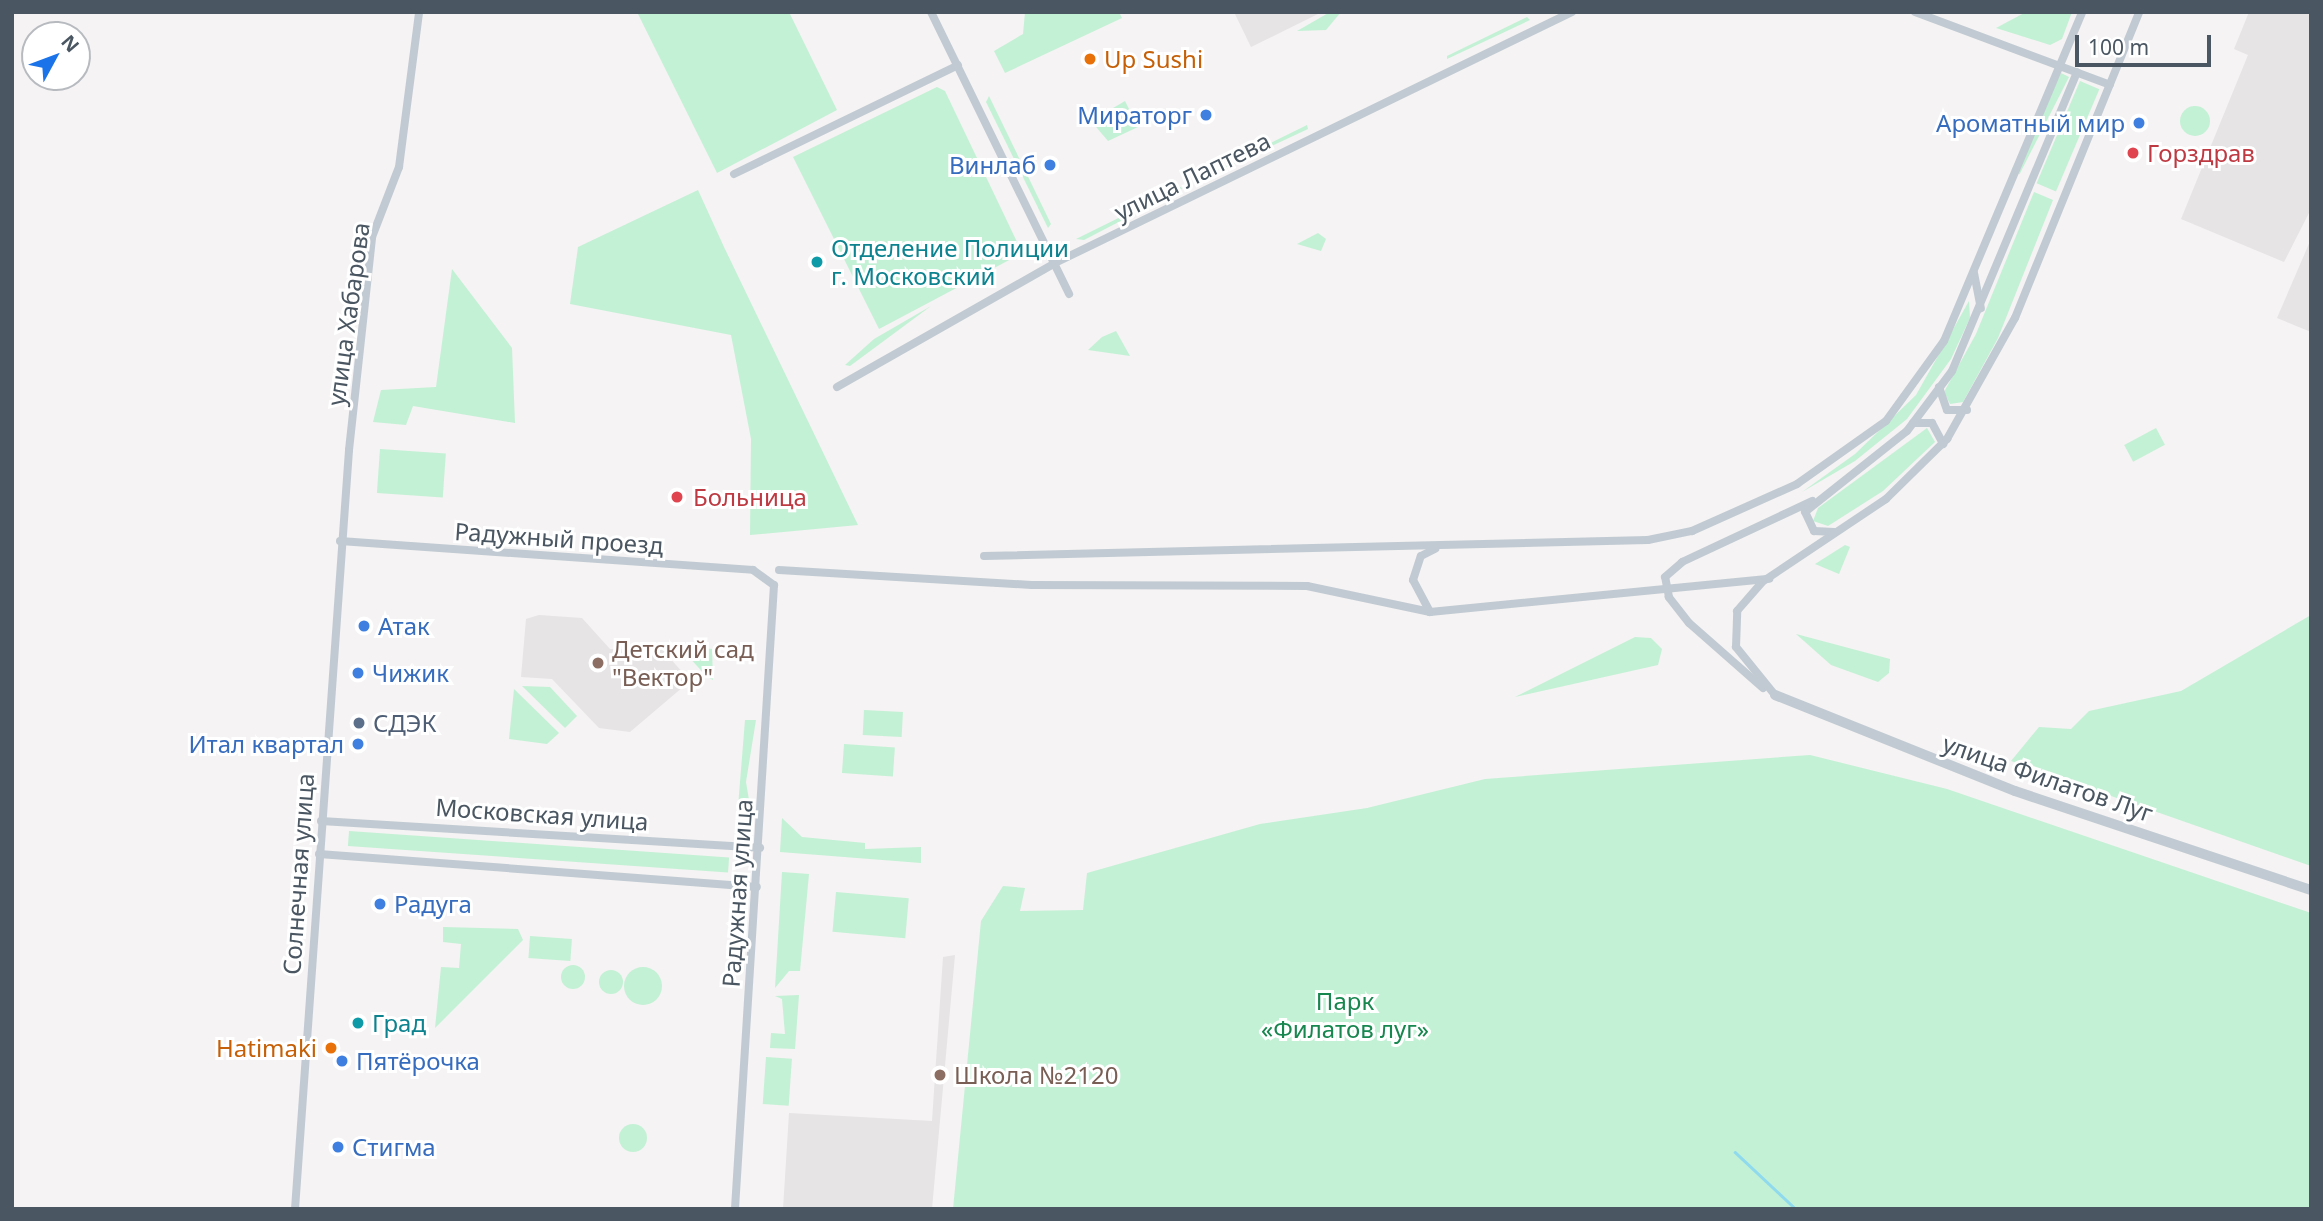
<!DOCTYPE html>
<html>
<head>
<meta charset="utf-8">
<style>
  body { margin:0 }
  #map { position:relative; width:2323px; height:1221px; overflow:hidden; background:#f5f3f3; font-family:"Noto Sans",sans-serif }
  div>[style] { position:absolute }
  .education>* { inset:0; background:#e6e4e5 }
  .green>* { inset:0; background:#c3f1d5; transform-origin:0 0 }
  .round { border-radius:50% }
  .stream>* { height:2.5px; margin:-1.25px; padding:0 1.25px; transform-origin:1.25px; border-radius:1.25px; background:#90daee }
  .minor>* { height:8px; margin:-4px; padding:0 4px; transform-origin:4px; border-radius:4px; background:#c1cad2 }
  .tertiary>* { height:10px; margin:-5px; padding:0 5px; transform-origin:5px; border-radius:5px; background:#c1cad2 }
  .dots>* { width:19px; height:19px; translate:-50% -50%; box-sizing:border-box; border:4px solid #fff; border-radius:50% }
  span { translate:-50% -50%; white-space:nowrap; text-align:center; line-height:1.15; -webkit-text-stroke:6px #fff; paint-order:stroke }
  .food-label { font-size:24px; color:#c56008 }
  .left { translate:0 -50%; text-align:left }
  .right { translate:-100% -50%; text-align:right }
  .shop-label { font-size:24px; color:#366cbe }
  .health-label { font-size:24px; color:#be3a42 }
  .street-label { font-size:24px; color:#4a5661 }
  .culture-label { font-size:24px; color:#0d838f }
  .education-label { font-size:24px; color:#785e54 }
  .service-label { font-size:24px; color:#4e5e75 }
  .park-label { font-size:24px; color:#17864f }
  .frame { position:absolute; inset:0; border:14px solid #4a5661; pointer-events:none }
  .north { position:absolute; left:21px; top:21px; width:70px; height:70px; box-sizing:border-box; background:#fff; border:2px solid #b7bbc0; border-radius:50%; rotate:49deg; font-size:19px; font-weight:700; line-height:28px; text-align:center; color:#4a5661 }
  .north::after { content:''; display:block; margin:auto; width:24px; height:32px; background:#1a73e8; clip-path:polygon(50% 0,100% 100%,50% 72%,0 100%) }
  .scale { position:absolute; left:2075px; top:35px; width:136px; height:32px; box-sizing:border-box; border:4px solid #4a5661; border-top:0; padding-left:9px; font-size:21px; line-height:24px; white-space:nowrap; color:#4a5661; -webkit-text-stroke:5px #fff; paint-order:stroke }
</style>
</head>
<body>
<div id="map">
  <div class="education">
    <div style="clip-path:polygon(1234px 12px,1322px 12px,1251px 47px)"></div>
    <div style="clip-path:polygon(2249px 12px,2311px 12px,2311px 209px,2284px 262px,2181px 219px,2248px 55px,2234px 49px)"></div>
    <div style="clip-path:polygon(2311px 239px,2311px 332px,2277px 318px)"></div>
    <div style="clip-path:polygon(539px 615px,582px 618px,610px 649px,662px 649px,690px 681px,630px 732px,599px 728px,552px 679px,521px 677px,526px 619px)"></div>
    <div style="clip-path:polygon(955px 955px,932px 1209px,783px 1209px,789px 1113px,932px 1121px,943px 957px)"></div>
  </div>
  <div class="green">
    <div style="clip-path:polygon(637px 12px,789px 12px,837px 110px,717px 173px)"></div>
    <div style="clip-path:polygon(1025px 12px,1119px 12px,1122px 18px,1005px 73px,994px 51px,1023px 34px)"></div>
    <div style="clip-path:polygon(1330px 12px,1341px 12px,1326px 30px,1297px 31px)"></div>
    <div style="clip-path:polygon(2026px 12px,2072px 12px,2062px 39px,2050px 45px,1996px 28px)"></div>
    <div style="clip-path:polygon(1527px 17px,1530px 20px,1447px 59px,1447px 56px)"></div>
    <div style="left:2061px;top:73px;width:9px;height:109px;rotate:27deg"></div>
    <div style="left:2080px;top:81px;width:21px;height:111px;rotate:23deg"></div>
    <div style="clip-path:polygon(937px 87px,945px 91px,1018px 244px,1013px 258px,879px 329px,793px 157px)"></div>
    <div style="clip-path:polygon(989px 96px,1051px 224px,1048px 228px,986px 102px)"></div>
    <div style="clip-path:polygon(1125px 101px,1138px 127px,1108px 141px,1091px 121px)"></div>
    <div class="round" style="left:2180px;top:106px;width:30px;height:30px"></div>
    <div style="clip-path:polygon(1307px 125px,1308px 129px,1195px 182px,1196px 180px)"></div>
    <div style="clip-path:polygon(1182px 189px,1084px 240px,1076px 239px,1181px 187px)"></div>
    <div style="clip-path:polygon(698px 190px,724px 247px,858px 525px,750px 535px,751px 439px,731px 335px,570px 304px,578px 247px)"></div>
    <div style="clip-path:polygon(2034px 192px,2053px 200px,1998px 338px,1963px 402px,1950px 404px,1944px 392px,1976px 334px)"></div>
    <div style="clip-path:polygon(1318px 233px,1326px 239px,1321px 251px,1297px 244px)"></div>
    <div style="clip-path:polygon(452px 269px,512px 348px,515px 423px,413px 406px,406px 425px,373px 422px,381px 390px,436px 387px)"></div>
    <div style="clip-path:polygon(1969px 301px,1970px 318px,1951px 359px,1907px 419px,1855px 461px,1802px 492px,1855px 454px,1916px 395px)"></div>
    <div style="clip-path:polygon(931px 306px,850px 366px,845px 365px,874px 339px)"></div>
    <div style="clip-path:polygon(1116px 331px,1130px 356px,1088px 350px,1102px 337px)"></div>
    <div style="clip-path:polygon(1927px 428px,1935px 442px,1883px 491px,1828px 526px,1813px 521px,1818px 508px)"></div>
    <div style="left:2156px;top:428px;width:19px;height:36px;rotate:62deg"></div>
    <div style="left:380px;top:449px;width:66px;height:44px;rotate:4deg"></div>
    <div style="clip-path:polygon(1845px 545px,1850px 547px,1839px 574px,1815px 564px)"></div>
    <div style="clip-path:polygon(2311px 615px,2311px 866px,2011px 761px,2039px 727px,2071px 729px,2089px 711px,2181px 691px)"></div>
    <div style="clip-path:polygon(1796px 634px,1890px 659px,1889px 673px,1878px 682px,1831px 665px)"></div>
    <div style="clip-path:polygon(1635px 637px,1651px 638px,1662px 649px,1658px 665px,1515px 697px)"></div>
    <div style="clip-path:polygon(678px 645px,712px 649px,713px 680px,707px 677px)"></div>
    <div style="clip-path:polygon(522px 686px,550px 687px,577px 716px,565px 728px)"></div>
    <div style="clip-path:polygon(514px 689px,559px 733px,547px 744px,509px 739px)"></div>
    <div style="left:864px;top:710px;width:39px;height:25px;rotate:3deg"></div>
    <div style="clip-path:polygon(745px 720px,756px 720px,746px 782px,750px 806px,738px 807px)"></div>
    <div style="left:844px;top:744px;width:51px;height:29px;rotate:4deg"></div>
    <div style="clip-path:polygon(1810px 755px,1947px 789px,2311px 913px,2311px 1209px,953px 1209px,981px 921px,1003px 886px,1025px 888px,1020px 911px,1083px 910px,1087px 873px,1260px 824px,1367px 808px,1485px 779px)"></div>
    <div style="clip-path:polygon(782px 818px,802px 837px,865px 843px,865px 849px,921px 847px,921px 863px,780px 852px)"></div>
    <div style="left:349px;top:831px;width:381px;height:15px;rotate:4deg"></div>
    <div style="clip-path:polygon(782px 872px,809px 874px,800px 971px,789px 971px,775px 988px)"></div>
    <div style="left:836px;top:892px;width:73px;height:40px;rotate:5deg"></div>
    <div style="clip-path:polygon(443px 927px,518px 929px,523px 940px,435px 1028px,441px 967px,459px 968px,461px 944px,443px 942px)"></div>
    <div style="left:530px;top:936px;width:42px;height:22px;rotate:4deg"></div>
    <div class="round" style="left:561px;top:965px;width:24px;height:24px"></div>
    <div class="round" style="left:624px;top:967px;width:38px;height:38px"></div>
    <div class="round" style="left:599px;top:970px;width:24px;height:24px"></div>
    <div style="clip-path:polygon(799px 995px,795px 1049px,770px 1048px,771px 1033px,785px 1034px,782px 999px,775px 996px)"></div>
    <div style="left:766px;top:1057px;width:26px;height:47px;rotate:4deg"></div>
    <div class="round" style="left:619px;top:1124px;width:28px;height:28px"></div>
  </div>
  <div class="stream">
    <div style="left:1735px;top:1152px;width:83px;rotate:43.1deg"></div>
  </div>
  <div class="minor">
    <div style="left:931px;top:12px;width:314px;rotate:63.9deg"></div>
    <div style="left:1915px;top:12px;width:208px;rotate:20.5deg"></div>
    <div style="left:734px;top:174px;width:249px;rotate:-25.9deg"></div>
    <div style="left:1974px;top:273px;width:36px;rotate:79deg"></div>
    <div style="left:837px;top:387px;width:251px;rotate:-29.6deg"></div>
    <div style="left:1055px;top:263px;width:575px;rotate:-25.9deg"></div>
    <div style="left:1939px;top:387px;width:24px;rotate:71deg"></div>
    <div style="left:1947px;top:410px;width:20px"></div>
    <div style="left:1913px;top:423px;width:19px"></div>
    <div style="left:1932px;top:423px;width:24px;rotate:62deg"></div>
    <div style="left:1834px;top:532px;width:20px;rotate:-177deg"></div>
    <div style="left:1814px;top:531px;width:21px;rotate:-115deg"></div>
    <div style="left:1805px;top:512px;width:130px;rotate:-38.5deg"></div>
    <div style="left:1907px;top:431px;width:75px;rotate:-53.1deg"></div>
    <div style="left:1952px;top:371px;width:324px;rotate:-67.3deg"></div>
    <div style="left:340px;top:541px;width:414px;rotate:4deg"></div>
    <div style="left:753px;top:570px;width:26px;rotate:36deg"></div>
    <div style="left:774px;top:585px;width:625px;rotate:93.58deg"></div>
    <div style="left:984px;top:556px;width:664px;rotate:-1.38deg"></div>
    <div style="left:1648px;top:540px;width:45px;rotate:-11.6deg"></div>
    <div style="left:1692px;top:531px;width:115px;rotate:-24.1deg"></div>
    <div style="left:1797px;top:484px;width:109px;rotate:-35.3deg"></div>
    <div style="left:1886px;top:421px;width:99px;rotate:-54.1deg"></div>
    <div style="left:1944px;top:341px;width:357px;rotate:-67.2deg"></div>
    <div style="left:779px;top:570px;width:253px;rotate:3.4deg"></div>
    <div style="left:1032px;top:585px;width:275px;rotate:0.2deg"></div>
    <div style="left:1307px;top:586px;width:126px;rotate:11.9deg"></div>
    <div style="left:1430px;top:612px;width:341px;rotate:-5.6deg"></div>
    <div style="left:1430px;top:612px;width:36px;rotate:-118deg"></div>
    <div style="left:1413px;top:580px;width:25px;rotate:-72deg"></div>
    <div style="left:1421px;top:556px;width:16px;rotate:-27deg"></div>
    <div style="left:1763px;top:688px;width:98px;rotate:-138.7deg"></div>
    <div style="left:1689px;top:623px;width:33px;rotate:-128deg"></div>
    <div style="left:1669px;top:597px;width:20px;rotate:-101deg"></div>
    <div style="left:1665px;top:577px;width:23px;rotate:-41deg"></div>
    <div style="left:1682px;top:562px;width:144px;rotate:-25.1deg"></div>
    <div style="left:1775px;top:695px;width:62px;rotate:-129.1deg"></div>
    <div style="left:1736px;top:647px;width:36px;rotate:-88deg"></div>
    <div style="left:1737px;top:611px;width:38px;rotate:-49deg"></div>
    <div style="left:1762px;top:582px;width:149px;rotate:-33.8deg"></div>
    <div style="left:1886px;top:499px;width:86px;rotate:-44.5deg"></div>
    <div style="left:1947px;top:439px;width:139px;rotate:-60.7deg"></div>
    <div style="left:2015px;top:318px;width:330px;rotate:-67.9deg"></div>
    <div style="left:321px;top:821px;width:440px;rotate:3.5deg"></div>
    <div style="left:319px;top:854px;width:439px;rotate:4.3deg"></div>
    <div style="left:295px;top:1209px;width:761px;rotate:-85.93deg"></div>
    <div style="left:349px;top:450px;width:214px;rotate:-83.8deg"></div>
    <div style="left:372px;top:237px;width:75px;rotate:-68.9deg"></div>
    <div style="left:399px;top:167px;width:156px;rotate:-82.6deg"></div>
  </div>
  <div class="tertiary">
    <div style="left:1775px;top:695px;width:258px;rotate:21.8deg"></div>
    <div style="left:2015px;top:791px;width:312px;rotate:18.5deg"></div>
  </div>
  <div class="dots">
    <div style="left:1090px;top:59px;background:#e8710a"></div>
    <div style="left:1206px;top:115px;background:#3f7fe0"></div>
    <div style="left:2139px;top:123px;background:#3f7fe0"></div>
    <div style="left:2133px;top:153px;background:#e0444e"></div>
    <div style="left:1050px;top:165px;background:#3f7fe0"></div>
    <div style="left:817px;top:262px;background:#0f9aa8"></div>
    <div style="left:677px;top:497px;background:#e0444e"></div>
    <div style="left:364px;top:626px;background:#3f7fe0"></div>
    <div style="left:598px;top:663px;background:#8d6e63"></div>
    <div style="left:358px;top:673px;background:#3f7fe0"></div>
    <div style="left:359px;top:723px;background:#5c6f8a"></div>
    <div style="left:358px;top:744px;background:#3f7fe0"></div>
    <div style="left:380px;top:904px;background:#3f7fe0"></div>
    <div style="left:358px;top:1023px;background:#0f9aa8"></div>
    <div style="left:331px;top:1048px;background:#e8710a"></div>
    <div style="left:342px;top:1061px;background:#3f7fe0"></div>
    <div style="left:940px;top:1075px;background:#8d6e63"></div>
    <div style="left:338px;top:1147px;background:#3f7fe0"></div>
  </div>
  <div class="food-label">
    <span class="left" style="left:1104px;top:59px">Up Sushi</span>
    <span class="right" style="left:317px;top:1048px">Hatimaki</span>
  </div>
  <div class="shop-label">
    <span class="right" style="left:1192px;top:115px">Мираторг</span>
    <span class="right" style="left:2125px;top:123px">Ароматный мир</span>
    <span class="right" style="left:1036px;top:165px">Винлаб</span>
    <span class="left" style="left:378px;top:626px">Атак</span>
    <span class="left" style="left:372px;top:673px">Чижик</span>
    <span class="right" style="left:344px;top:744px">Итал квартал</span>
    <span class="left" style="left:394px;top:904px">Радуга</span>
    <span class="left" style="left:356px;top:1061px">Пятёрочка</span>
    <span class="left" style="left:352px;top:1147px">Стигма</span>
  </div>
  <div class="health-label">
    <span class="left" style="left:2147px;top:153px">Горздрав</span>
    <span class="left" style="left:693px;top:497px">Больница</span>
  </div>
  <div class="street-label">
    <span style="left:1192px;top:176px;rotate:-26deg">улица Лаптева</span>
    <span style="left:348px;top:314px;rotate:-82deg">улица Хабарова</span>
    <span style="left:559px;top:538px;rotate:4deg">Радужный проезд</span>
    <span style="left:2048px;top:778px;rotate:19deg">улица Филатов Луг</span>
    <span style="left:542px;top:814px;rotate:4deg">Московская улица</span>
    <span style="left:298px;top:874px;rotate:-86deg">Солнечная улица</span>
    <span style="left:737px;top:893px;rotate:-86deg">Радужная улица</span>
  </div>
  <div class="culture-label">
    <span class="left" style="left:831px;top:262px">Отделение Полиции<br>г. Московский</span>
    <span class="left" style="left:372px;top:1023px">Град</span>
  </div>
  <div class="education-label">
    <span class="left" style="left:612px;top:663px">Детский сад<br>"Вектор"</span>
    <span class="left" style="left:954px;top:1075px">Школа №2120</span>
  </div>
  <div class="service-label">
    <span class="left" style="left:373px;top:723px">СДЭК</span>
  </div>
  <div class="park-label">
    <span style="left:1345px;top:1015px">Парк<br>«Филатов луг»</span>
  </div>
  <div class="frame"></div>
  <div class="north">N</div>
  <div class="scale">100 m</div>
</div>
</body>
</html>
